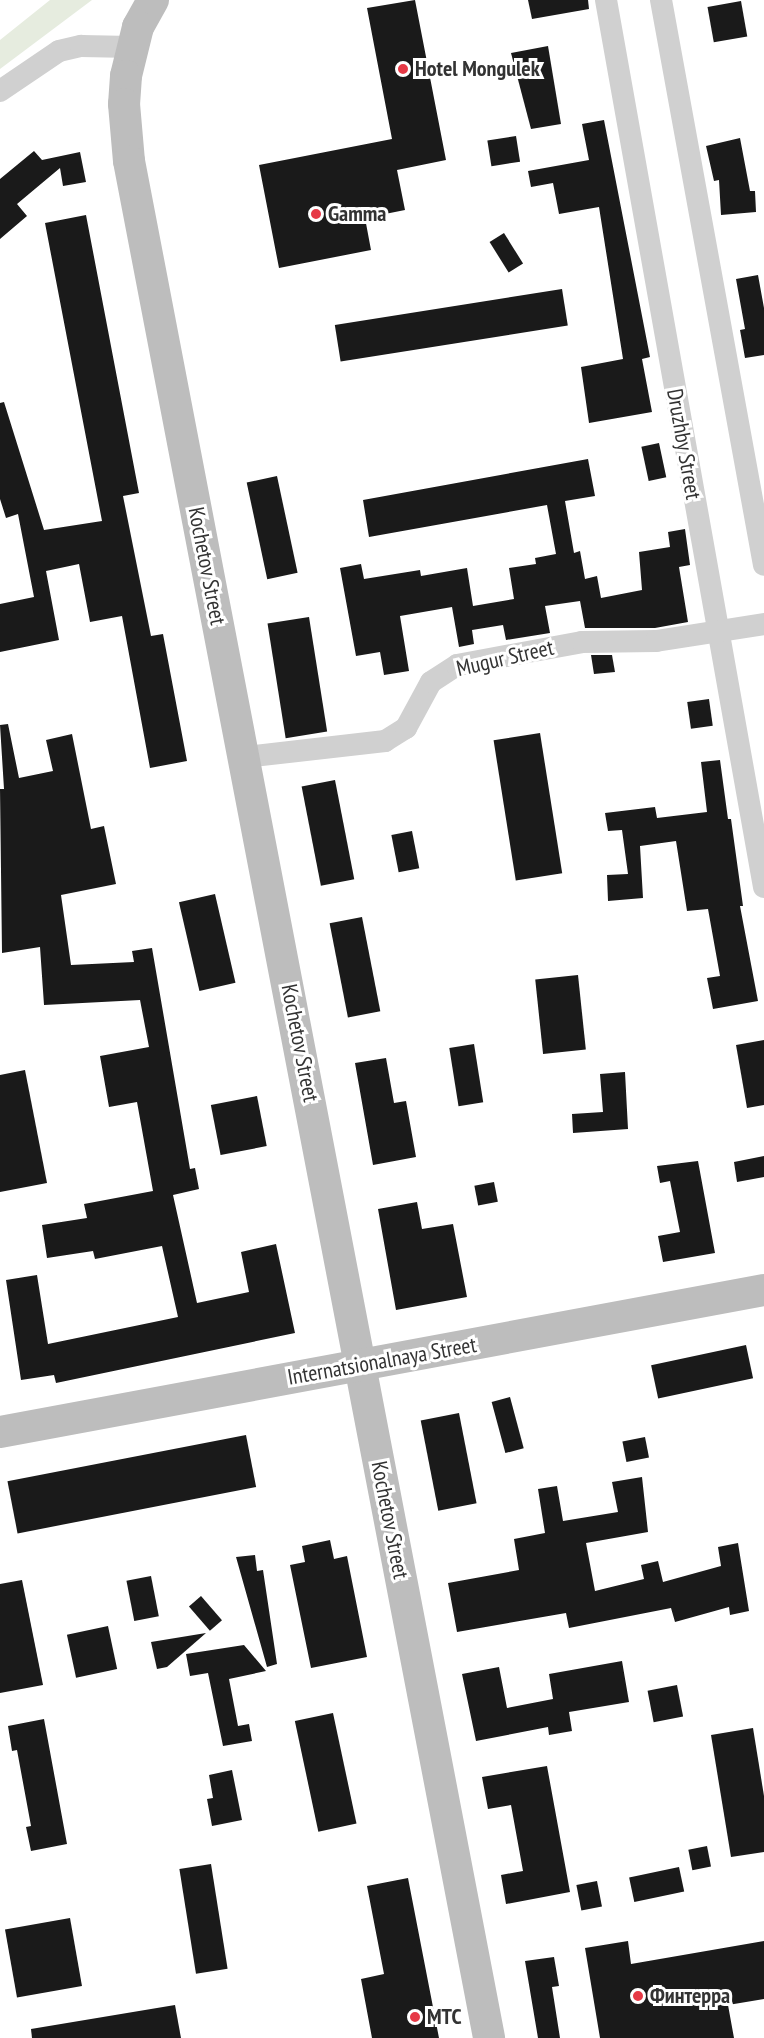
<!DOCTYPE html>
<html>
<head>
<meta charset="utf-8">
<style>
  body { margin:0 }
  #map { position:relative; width:764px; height:2038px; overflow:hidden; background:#fff; font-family:"PT Sans Narrow",sans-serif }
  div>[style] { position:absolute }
  .green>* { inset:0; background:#e6ecdf }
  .building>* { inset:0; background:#1a1a1a; transform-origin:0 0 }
  .street>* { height:22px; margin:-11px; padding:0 11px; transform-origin:11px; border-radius:11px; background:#d0d0d0 }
  .secondary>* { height:32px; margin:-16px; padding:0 16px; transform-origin:16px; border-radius:16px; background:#bdbdbd }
  .dots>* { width:16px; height:16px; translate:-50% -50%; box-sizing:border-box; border:3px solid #fff; border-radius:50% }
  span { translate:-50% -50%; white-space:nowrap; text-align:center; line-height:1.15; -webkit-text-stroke:6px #fff; paint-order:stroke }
  .poi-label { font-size:22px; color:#333; font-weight:700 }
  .left { translate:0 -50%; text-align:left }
  .street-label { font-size:22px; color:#333 }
</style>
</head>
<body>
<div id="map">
  <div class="green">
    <div style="clip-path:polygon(50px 0,92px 0,0 69px,0 40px)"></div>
  </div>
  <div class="building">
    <div style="clip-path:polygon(415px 0,446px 160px,397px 170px,405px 210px,365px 218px,371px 250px,279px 268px,259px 165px,392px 139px,367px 8px)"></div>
    <div style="clip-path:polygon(528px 0,588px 0,589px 9px,532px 19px)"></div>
    <div style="left:741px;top:1px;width:36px;height:34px;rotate:80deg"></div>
    <div style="clip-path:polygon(548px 46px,561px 124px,531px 129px,511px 53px)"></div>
    <div style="clip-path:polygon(604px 120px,650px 357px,642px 359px,652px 412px,589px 423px,581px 367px,623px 359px,599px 207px,559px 214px,553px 183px,531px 187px,528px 171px,589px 160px,582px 124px)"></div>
    <div style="left:516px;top:136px;width:26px;height:29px;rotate:81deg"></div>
    <div style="clip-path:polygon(740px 138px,750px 191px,755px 191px,756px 212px,721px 215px,719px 180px,714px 181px,706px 146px)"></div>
    <div style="clip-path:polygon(34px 151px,42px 160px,80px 152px,86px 182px,63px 186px,60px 168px,17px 204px,27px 216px,0 239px,0 179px)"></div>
    <div style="clip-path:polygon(86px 215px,139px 493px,123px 496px,151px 636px,163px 634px,187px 761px,150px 768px,122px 616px,90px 622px,79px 564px,46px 571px,59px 640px,0 652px,0 604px,34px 597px,18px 514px,6px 518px,0 499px,0 403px,4px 402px,44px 530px,102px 521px,45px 223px)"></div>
    <div style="left:504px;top:233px;width:36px;height:17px;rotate:58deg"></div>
    <div style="clip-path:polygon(758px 275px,764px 308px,764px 355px,745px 358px,740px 330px,745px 329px,736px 279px)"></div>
    <div style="left:562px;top:289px;width:37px;height:230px;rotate:81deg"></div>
    <div style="left:659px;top:443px;width:35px;height:18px;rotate:78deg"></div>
    <div style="clip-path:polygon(588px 459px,595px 496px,565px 501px,574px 553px,580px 551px,585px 579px,597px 576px,601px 598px,642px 590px,639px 552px,670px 547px,668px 532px,685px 529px,690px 565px,679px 567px,688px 622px,655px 628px,585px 628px,580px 601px,545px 606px,550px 633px,506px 640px,503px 625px,472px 630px,474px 644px,459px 647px,452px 607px,400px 616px,409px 671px,384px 675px,380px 652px,356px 656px,340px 568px,361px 564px,364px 579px,420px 570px,421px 576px,467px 568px,473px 606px,514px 599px,509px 568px,536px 564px,535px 558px,556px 554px,547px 505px,369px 537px,363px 500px)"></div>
    <div style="left:277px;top:476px;width:99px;height:31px;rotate:78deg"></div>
    <div style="left:309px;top:617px;width:116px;height:42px;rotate:81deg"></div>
    <div style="clip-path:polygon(591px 655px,612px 655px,615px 672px,594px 674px)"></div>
    <div style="left:709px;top:699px;width:27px;height:22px;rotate:82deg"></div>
    <div style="clip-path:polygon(8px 724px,19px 778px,53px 771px,46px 740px,72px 734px,91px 829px,104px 826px,116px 884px,61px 895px,71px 965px,134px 962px,132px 951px,152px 948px,190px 1169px,195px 1168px,199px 1189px,173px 1195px,197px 1303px,249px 1292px,241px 1252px,276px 1244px,295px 1333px,56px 1383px,54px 1375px,21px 1380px,6px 1280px,37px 1275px,48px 1344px,178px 1317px,162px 1246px,95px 1259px,93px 1251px,47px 1258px,42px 1225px,87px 1218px,84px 1204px,153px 1191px,137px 1102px,109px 1107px,100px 1056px,149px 1047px,140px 1000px,44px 1005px,40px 947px,2px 953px,0 789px,4px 789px,0 725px)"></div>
    <div style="left:540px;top:733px;width:142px;height:47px;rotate:81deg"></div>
    <div style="clip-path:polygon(720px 760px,728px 819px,731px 819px,743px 906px,740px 906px,758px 1001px,713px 1009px,707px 978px,720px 976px,708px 909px,687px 911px,676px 841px,640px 846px,643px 898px,608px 901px,607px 875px,628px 874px,622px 830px,608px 831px,605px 813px,655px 807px,657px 818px,707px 812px,701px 762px)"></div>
    <div style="left:335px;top:780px;width:101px;height:34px;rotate:79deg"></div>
    <div style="left:412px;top:831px;width:38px;height:21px;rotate:79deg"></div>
    <div style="left:215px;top:894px;width:91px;height:37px;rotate:77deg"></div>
    <div style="left:362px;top:917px;width:96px;height:33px;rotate:79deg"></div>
    <div style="left:578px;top:975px;width:75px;height:43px;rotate:84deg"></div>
    <div style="clip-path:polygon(764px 1040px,764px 1105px,747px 1108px,736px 1045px)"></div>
    <div style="left:474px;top:1044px;width:59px;height:25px;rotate:81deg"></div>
    <div style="clip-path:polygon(386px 1058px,394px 1103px,406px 1101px,416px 1157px,373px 1165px,355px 1063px)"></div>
    <div style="clip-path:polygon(25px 1070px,47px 1183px,0 1192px,0 1075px)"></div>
    <div style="clip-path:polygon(625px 1072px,628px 1129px,573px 1133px,572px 1114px,603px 1112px,600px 1074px)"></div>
    <div style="left:257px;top:1096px;width:51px;height:47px;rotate:79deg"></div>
    <div style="clip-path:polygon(764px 1156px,764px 1177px,737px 1182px,734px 1162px)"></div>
    <div style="clip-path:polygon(698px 1161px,715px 1253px,663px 1262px,658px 1236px,680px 1232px,670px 1181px,660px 1183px,657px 1166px)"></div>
    <div style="left:494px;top:1182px;width:20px;height:20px;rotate:79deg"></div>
    <div style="clip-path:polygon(417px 1202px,422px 1229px,453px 1224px,467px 1297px,396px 1310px,378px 1209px)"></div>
    <div style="left:746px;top:1345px;width:34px;height:97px;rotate:78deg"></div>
    <div style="left:510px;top:1397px;width:53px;height:19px;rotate:75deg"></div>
    <div style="left:459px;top:1413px;width:92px;height:39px;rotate:79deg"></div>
    <div style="left:246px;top:1435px;width:53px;height:243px;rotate:79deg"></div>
    <div style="left:645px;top:1437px;width:21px;height:23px;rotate:79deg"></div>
    <div style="clip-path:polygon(642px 1477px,648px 1532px,586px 1543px,595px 1591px,644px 1579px,641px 1565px,658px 1561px,663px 1582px,721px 1566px,718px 1547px,738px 1543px,749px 1611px,730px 1615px,729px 1607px,675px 1622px,671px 1608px,569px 1628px,566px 1613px,457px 1632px,448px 1583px,519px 1570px,514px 1539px,545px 1533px,538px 1489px,557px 1486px,563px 1521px,618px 1512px,612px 1482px)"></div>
    <div style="clip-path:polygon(330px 1540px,334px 1559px,347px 1556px,367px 1657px,311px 1668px,290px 1565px,305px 1562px,302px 1546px)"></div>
    <div style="clip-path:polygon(255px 1555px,257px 1571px,263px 1570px,277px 1664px,267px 1667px,236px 1557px)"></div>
    <div style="left:151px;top:1576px;width:41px;height:25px;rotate:79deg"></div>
    <div style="clip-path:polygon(22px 1580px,43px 1685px,0 1693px,0 1584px)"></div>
    <div style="left:201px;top:1596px;width:32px;height:16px;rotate:49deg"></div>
    <div style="left:108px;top:1626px;width:44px;height:42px;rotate:78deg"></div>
    <div style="clip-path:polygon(206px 1633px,167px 1667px,157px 1669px,151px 1642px)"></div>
    <div style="clip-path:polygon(244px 1645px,266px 1671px,229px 1679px,238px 1726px,249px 1724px,252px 1741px,223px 1746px,208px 1673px,190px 1676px,186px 1654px)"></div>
    <div style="clip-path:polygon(622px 1661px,629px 1702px,569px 1712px,572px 1731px,549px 1735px,548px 1727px,476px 1741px,462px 1674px,499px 1667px,507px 1708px,553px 1699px,549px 1674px)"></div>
    <div style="left:677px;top:1685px;width:32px;height:30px;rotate:79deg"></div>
    <div style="left:333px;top:1713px;width:113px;height:39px;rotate:78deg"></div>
    <div style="clip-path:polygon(44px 1719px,67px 1844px,31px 1851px,26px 1827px,31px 1826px,17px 1750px,12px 1751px,8px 1726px)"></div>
    <div style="clip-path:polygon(753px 1728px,764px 1796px,764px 1852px,731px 1857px,711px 1735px)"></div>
    <div style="clip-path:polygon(547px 1766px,570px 1892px,506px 1904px,501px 1875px,523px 1871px,511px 1805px,488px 1809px,482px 1777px)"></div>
    <div style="clip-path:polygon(232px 1770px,242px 1820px,212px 1826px,207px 1799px,213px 1798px,209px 1775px)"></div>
    <div style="left:707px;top:1846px;width:21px;height:19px;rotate:79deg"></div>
    <div style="left:211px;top:1864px;width:106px;height:32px;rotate:81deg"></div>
    <div style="left:679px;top:1867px;width:25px;height:51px;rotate:78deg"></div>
    <div style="clip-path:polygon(408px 1878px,439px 2038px,372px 2038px,361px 1979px,384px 1974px,367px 1886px)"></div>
    <div style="left:597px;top:1881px;width:26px;height:21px;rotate:79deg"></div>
    <div style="left:70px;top:1918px;width:69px;height:66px;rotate:80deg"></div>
    <div style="clip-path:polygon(628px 1941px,631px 1964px,764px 1941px,764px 1999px,728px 2005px,734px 2038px,600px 2038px,585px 1948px)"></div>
    <div style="clip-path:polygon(554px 1957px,559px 1986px,552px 1987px,560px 2038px,538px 2038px,525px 1961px)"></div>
    <div style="clip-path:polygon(175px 2005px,181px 2038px,32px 2038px,31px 2029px)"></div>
  </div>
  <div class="street">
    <div style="left:606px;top:0;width:901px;rotate:79.9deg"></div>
    <div style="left:661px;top:0;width:574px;rotate:79.67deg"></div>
    <div style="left:0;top:91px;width:71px;rotate:-34.1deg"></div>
    <div style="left:59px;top:51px;width:23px;rotate:-13deg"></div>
    <div style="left:81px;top:46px;width:51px;rotate:1.1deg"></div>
    <div style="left:245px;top:757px;width:141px;rotate:-6.5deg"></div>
    <div style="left:385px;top:741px;width:25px;rotate:-32deg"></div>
    <div style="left:406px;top:728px;width:52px;rotate:-61.5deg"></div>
    <div style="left:431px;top:682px;width:31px;rotate:-33deg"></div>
    <div style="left:457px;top:665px;width:127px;rotate:-10.4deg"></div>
    <div style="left:582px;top:642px;width:74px;rotate:-0.8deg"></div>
    <div style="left:656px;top:641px;width:109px;rotate:-8.9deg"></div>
  </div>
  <div class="secondary">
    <div style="left:153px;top:0;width:31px;rotate:119deg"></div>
    <div style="left:138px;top:27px;width:50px;rotate:103.8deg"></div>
    <div style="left:126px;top:76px;width:28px;rotate:94deg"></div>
    <div style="left:124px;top:104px;width:57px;rotate:85deg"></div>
    <div style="left:129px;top:161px;width:1911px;rotate:79.14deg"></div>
    <div style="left:0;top:1432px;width:777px;rotate:-10.53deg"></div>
  </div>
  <div class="dots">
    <div style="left:403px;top:69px;background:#e63946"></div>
    <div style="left:316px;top:214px;background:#e63946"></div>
    <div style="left:638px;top:1996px;background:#e63946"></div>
    <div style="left:415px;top:2017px;background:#e63946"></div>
  </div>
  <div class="poi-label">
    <span class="left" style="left:415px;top:69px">Hotel Mongulek</span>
    <span class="left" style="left:328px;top:214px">Gamma</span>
    <span class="left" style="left:650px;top:1996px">Финтерра</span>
    <span class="left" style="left:427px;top:2017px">МТС</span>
  </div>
  <div class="street-label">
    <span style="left:684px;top:444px;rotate:80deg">Druzhby Street</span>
    <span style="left:207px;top:566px;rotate:79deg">Kochetov Street</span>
    <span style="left:505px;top:658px;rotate:-13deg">Mugur Street</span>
    <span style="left:300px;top:1043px;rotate:79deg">Kochetov Street</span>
    <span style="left:382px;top:1361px;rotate:-10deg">Internatsionalnaya Street</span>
    <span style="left:390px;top:1520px;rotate:79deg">Kochetov Street</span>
  </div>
</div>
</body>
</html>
